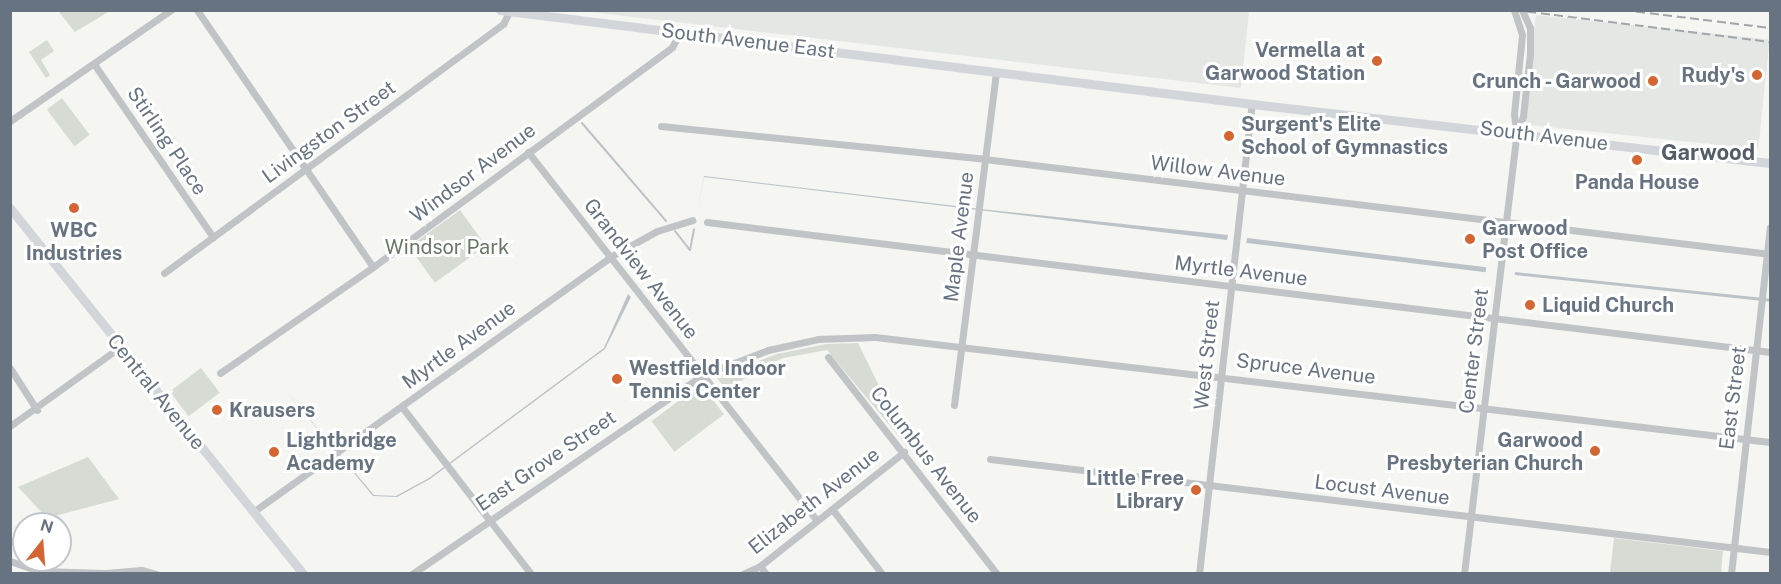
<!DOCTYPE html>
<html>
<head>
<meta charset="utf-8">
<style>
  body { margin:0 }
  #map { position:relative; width:1781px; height:584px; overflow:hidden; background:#f5f5f2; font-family:"Public Sans",sans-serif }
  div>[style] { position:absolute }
  .built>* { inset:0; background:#e5e7e5; transform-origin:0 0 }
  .green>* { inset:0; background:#d6dcd3; transform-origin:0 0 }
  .water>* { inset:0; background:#bbc3c8; transform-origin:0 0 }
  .stream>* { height:2px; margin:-1px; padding:0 1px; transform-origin:1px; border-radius:1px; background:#bbc3c8 }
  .minor>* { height:7px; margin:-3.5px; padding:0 3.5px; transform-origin:3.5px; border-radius:3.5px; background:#c1c4c7 }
  .secondary>* { height:9px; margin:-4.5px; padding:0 4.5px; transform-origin:4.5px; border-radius:4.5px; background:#d2d6da }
  .rail>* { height:2px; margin-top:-1px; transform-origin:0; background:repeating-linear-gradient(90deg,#a2a6ab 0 9px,transparent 0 13.5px) }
  .dots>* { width:16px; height:16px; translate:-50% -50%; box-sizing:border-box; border:3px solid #fff; border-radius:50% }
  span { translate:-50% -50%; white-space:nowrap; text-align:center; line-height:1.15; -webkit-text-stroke:6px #fff; paint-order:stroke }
  .street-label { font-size:20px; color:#677380 }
  .poi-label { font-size:20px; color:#677380; font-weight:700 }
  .right { translate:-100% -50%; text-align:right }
  .left { translate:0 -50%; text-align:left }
  .park-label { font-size:20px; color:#677865 }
  .quarter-label { font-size:22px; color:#545c66; font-weight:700 }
  .frame { position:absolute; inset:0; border:12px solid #677380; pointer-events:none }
  .north { position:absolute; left:12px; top:512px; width:60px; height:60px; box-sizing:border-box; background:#fff; border:2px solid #c2c7cc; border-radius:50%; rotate:17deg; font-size:16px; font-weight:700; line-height:24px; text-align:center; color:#677380 }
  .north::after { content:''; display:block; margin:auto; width:21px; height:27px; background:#d46633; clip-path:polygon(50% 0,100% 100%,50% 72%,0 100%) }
</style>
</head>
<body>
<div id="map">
  <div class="built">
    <div style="clip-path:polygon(581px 11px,1249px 11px,1241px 88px)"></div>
    <div style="left:1536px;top:15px;width:235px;height:110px;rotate:6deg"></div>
  </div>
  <div class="green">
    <div style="clip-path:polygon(58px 11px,110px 11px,75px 32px)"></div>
    <div style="clip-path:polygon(47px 40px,54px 51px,41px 60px,50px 75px,46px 78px,29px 52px)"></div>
    <div style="left:62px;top:98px;width:46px;height:19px;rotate:53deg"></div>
    <div style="left:460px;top:210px;width:44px;height:63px;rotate:54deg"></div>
    <div style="clip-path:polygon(858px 343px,911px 451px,827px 350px,783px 358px,751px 373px,728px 392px,716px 377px,777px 354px,826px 344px)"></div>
    <div style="left:201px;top:368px;width:31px;height:39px;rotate:53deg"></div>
    <div style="left:701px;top:384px;width:38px;height:62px;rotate:53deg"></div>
    <div style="clip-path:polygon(88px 457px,119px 499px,47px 518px,18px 487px)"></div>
    <div style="clip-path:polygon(1614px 538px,1723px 551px,1721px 573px,1610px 573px)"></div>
  </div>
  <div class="water">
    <div style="clip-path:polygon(704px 176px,990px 210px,1228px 235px,1227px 240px,704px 177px,696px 217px)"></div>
    <div style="left:1247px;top:238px;width:241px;height:5px;rotate:7deg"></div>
    <div style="left:1515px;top:272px;width:257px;height:3px;rotate:6deg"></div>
    <div style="clip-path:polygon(628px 294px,631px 297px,605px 349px,430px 479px,397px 497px,373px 496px,286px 391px,374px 495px,396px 496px,429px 478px,604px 348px)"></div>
  </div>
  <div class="stream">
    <div style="left:582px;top:123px;width:129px;rotate:49.4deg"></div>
    <div style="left:675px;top:231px;width:24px;rotate:52deg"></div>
    <div style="left:690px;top:250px;width:21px;rotate:-79deg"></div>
  </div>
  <div class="minor">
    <div style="left:197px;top:10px;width:311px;rotate:55.6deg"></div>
    <div style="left:1514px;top:10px;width:26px;rotate:72deg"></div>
    <div style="left:1522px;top:35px;width:79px;rotate:95.8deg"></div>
    <div style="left:1514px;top:114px;width:17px;rotate:83deg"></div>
    <div style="left:94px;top:64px;width:210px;rotate:55.5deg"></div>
    <div style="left:10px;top:121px;width:196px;rotate:-34.6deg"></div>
    <div style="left:661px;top:126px;width:325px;rotate:5.8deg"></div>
    <div style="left:984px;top:159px;width:792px;rotate:6.89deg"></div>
    <div style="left:528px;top:152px;width:468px;rotate:51.9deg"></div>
    <div style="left:707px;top:222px;width:1071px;rotate:6.97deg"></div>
    <div style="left:164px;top:273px;width:421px;rotate:-36.3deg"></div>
    <div style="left:503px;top:24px;width:13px;rotate:-63deg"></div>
    <div style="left:828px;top:357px;width:275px;rotate:52.1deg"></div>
    <div style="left:10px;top:368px;width:50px;rotate:57.3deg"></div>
    <div style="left:220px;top:373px;width:186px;rotate:-34.7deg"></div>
    <div style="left:373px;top:267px;width:371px;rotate:-36.3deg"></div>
    <div style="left:672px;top:47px;width:16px;rotate:-60deg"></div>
    <div style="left:954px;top:405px;width:335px;rotate:-82.8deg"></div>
    <div style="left:402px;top:407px;width:211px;rotate:52.3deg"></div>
    <div style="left:10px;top:426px;width:135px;rotate:-35.7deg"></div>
    <div style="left:990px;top:459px;width:786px;rotate:6.8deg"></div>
    <div style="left:832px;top:509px;width:82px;rotate:52.4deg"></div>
    <div style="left:253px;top:512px;width:439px;rotate:-35.5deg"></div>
    <div style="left:610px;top:257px;width:54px;rotate:-29deg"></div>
    <div style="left:657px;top:231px;width:37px;rotate:-17deg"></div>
    <div style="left:10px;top:561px;width:31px;rotate:19deg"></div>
    <div style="left:39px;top:571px;width:67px;rotate:1.7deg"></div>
    <div style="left:106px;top:573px;width:35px;rotate:-5deg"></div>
    <div style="left:141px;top:570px;width:16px;rotate:15deg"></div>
    <div style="left:760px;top:566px;width:10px;rotate:53deg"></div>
    <div style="left:412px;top:574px;width:353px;rotate:-34.4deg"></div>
    <div style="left:703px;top:375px;width:70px;rotate:-21deg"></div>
    <div style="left:768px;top:350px;width:51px;rotate:-12.4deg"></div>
    <div style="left:818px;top:339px;width:57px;rotate:-2deg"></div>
    <div style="left:875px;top:337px;width:901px;rotate:6.69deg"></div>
    <div style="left:743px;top:574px;width:19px;rotate:-25deg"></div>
    <div style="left:760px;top:566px;width:184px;rotate:-38.4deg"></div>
    <div style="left:1199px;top:574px;width:473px;rotate:-83.6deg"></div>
    <div style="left:1464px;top:574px;width:445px;rotate:-83.2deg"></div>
    <div style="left:1517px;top:132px;width:17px;rotate:-69deg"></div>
    <div style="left:1523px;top:116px;width:62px;rotate:-83.6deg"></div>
    <div style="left:1530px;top:54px;width:26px;rotate:-90deg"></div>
    <div style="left:1530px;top:28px;width:20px;rotate:-114deg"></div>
    <div style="left:1731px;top:574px;width:349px;rotate:-83.6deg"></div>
  </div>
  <div class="secondary">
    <div style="left:500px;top:10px;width:758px;rotate:7.13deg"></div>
    <div style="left:1252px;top:104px;width:521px;rotate:6.5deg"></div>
    <div style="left:10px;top:208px;width:469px;rotate:51.3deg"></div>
  </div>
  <div class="rail">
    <div style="left:1514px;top:10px;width:258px;rotate:7.1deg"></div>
    <div style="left:1623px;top:10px;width:148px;rotate:7deg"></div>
  </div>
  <div class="dots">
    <div style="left:1377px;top:61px;background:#d46633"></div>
    <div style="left:1757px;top:75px;background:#d46633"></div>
    <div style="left:1653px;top:81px;background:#d46633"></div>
    <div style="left:1229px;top:136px;background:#d46633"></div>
    <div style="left:1637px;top:160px;background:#d46633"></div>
    <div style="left:74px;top:208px;background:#d46633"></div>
    <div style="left:1470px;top:239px;background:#d46633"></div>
    <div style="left:1530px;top:305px;background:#d46633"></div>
    <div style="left:617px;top:379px;background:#d46633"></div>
    <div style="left:217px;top:410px;background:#d46633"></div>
    <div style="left:1595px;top:451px;background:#d46633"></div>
    <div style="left:274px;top:452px;background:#d46633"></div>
    <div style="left:1196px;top:490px;background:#d46633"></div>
  </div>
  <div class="street-label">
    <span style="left:748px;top:41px;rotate:7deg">South Avenue East</span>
    <span style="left:329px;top:132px;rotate:-36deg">Livingston Street</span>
    <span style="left:1544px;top:136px;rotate:7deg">South Avenue</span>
    <span style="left:167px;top:141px;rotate:56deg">Stirling Place</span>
    <span style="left:1218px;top:171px;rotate:7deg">Willow Avenue</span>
    <span style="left:473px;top:173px;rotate:-37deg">Windsor Avenue</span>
    <span style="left:959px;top:237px;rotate:-83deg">Maple Avenue</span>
    <span style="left:641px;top:269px;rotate:52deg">Grandview Avenue</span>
    <span style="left:1241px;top:271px;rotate:7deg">Myrtle Avenue</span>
    <span style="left:459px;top:345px;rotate:-36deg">Myrtle Avenue</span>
    <span style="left:1474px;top:351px;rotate:-83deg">Center Street</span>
    <span style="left:1207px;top:355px;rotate:-84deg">West Street</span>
    <span style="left:1306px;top:369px;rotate:7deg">Spruce Avenue</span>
    <span style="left:156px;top:392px;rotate:51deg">Central Avenue</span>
    <span style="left:1733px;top:398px;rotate:-83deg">East Street</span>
    <span style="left:926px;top:455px;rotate:52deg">Columbus Avenue</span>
    <span style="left:546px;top:461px;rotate:-34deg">East Grove Street</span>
    <span style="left:1382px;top:490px;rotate:7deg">Locust Avenue</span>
    <span style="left:814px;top:501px;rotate:-38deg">Elizabeth Avenue</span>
  </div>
  <div class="poi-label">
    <span class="right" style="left:1365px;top:62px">Vermella at<br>Garwood Station</span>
    <span class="right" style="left:1745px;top:75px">Rudy's</span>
    <span class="right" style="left:1641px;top:81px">Crunch - Garwood</span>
    <span class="left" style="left:1241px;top:136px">Surgent's Elite<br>School of Gymnastics</span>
    <span style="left:1637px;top:182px">Panda House</span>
    <span class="left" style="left:1482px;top:240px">Garwood<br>Post Office</span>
    <span style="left:74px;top:242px">WBC<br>Industries</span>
    <span class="left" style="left:1542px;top:305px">Liquid Church</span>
    <span class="left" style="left:629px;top:380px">Westfield Indoor<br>Tennis Center</span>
    <span class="left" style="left:229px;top:410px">Krausers</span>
    <span class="left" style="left:286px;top:452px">Lightbridge<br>Academy</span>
    <span class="right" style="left:1583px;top:452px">Garwood<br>Presbyterian Church</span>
    <span class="right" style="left:1184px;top:490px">Little Free<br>Library</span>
  </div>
  <div class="park-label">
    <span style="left:447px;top:247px">Windsor Park</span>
  </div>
  <div class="quarter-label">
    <span style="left:1708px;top:153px">Garwood</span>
  </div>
  <div class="frame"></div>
  <div class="north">N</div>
</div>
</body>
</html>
